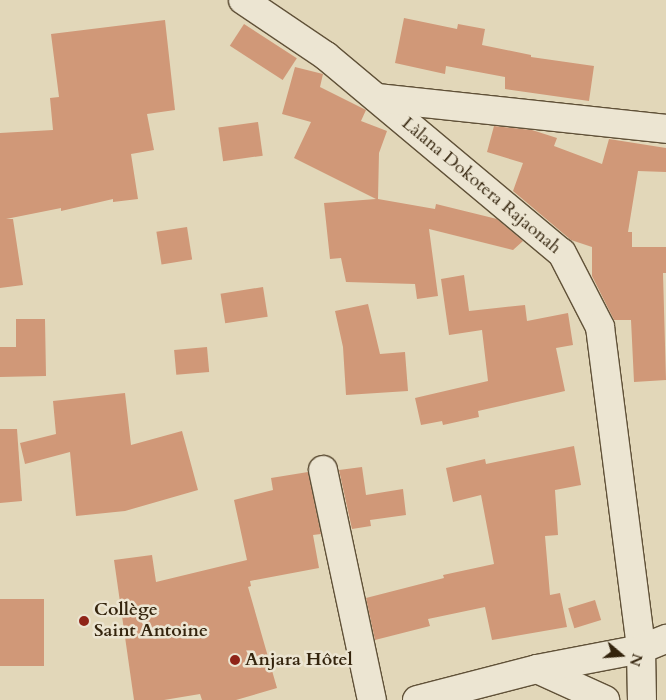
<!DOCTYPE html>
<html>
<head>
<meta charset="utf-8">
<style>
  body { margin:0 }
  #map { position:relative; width:666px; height:700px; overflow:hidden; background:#e2d7b9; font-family:Cardo,serif }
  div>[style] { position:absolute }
  .building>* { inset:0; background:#d09878; transform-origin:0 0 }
  .roads { filter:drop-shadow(1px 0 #605138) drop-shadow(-1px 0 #605138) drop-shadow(0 1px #605138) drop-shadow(0 -1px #605138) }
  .minor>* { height:28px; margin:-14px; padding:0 14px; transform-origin:14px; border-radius:14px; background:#ece5d2 }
  .secondary>* { height:28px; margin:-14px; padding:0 14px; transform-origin:14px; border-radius:14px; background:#ece5d2 }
  .dots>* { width:14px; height:14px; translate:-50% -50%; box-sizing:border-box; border:2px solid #ece5d2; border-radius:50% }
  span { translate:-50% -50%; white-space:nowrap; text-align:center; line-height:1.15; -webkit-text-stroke:5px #ece5d2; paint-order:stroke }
  .street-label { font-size:18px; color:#34240d }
  .poi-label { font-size:18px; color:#34240d; font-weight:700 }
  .left { translate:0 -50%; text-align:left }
  .north { position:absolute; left:596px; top:630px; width:50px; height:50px; -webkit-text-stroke:4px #ece5d2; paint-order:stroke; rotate:108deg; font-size:14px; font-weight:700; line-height:20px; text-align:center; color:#34240d }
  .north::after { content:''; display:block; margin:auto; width:18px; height:22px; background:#34240d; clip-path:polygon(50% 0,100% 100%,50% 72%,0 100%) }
</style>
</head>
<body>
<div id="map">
  <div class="building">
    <div style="clip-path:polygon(404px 18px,457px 29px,458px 24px,485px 29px,482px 45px,531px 55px,531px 57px,594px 66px,589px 101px,505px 89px,505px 77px,446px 66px,445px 74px,395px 63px)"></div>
    <div style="clip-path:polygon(165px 20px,175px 110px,147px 114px,154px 150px,131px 154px,138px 199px,113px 202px,113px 199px,61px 211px,61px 208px,6px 219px,13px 219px,23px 285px,0 288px,0 133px,53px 130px,50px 98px,59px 97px,51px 34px)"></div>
    <div style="left:244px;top:24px;width:63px;height:26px;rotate:33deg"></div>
    <div style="clip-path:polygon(295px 67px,323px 74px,320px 87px,366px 110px,361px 121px,387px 131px,379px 153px,378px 199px,435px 209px,436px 204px,497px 219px,523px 241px,513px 250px,429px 229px,438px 296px,417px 299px,415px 284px,346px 282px,341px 258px,330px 259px,324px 203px,376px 199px,294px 158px,311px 122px,282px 114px)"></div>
    <div style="left:258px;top:122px;width:34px;height:40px;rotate:82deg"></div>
    <div style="clip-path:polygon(494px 126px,532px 130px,557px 138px,554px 146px,602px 164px,609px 139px,666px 148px,666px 172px,638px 171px,628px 232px,632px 232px,632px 247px,666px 247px,666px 273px,663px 273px,666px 380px,634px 382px,631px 320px,614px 320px,592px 276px,592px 247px,571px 240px,513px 191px,523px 163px,487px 152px)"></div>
    <div style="left:187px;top:227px;width:33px;height:31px;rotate:81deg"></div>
    <div style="clip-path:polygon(464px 275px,469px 311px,525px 305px,527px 321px,568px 313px,573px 345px,556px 348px,565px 391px,478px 411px,479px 417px,443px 425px,442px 421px,421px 425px,415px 398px,488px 381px,482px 330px,449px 335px,441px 279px)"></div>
    <div style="left:263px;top:287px;width:30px;height:43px;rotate:81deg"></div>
    <div style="clip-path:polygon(368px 304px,380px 354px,405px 352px,408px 391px,346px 395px,343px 347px,335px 311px)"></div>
    <div style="clip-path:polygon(16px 319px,45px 319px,46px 376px,0 377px,0 347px,16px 347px)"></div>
    <div style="left:207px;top:347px;width:25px;height:33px;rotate:85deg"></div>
    <div style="clip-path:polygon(125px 393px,131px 445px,182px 431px,198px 490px,125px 511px,76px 516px,70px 452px,25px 464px,20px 443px,56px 434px,53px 401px)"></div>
    <div style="clip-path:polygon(0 429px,17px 429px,22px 501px,0 503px)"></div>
    <div style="clip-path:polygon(574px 446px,581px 485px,555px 490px,558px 535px,545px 536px,550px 595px,560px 593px,567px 627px,492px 640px,485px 607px,428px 619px,430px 626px,375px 640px,366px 598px,444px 578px,443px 575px,494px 564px,481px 495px,453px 502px,446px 468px,485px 459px,486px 464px)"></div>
    <div style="clip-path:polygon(362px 467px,366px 495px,403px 489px,406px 515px,370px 520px,371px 526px,352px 529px,339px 470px)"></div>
    <div style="clip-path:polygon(308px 472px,321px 534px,313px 535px,319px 568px,250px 581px,251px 586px,248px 587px,277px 688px,236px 700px,202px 700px,200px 694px,164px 700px,134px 700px,114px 560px,152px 555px,156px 582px,247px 560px,234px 500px,273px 490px,271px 478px)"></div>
    <div style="left:0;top:599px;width:44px;height:67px"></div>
    <div style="left:595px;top:600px;width:21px;height:28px;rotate:73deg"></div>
  </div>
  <div class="roads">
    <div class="minor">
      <div style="left:243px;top:0;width:100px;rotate:34deg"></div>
      <div style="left:326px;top:56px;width:307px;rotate:39.9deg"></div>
      <div style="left:562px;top:253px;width:83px;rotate:62.8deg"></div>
      <div style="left:600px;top:327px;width:325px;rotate:82.7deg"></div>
      <div style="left:377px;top:98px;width:291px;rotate:6.1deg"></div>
      <div style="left:323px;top:470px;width:235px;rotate:78deg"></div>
    </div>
    <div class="secondary">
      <div style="left:641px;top:649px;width:51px;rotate:88.9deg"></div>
      <div style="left:537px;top:669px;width:75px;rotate:24.5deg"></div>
      <div style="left:417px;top:700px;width:124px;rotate:-14.5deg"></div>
      <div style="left:537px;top:669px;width:106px;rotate:-10.9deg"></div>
      <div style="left:641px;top:649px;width:27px;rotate:-22deg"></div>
    </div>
  </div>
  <div class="dots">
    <div style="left:84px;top:621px;background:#8f2418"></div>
    <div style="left:235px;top:660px;background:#8f2418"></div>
  </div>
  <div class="street-label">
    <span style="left:481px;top:186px;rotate:40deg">Làlana Dokotera Rajaonah</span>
  </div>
  <div class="poi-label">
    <span class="left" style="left:94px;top:621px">Collège<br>Saint Antoine</span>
    <span class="left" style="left:245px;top:660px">Anjara Hôtel</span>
  </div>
  <div class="north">N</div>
</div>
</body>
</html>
